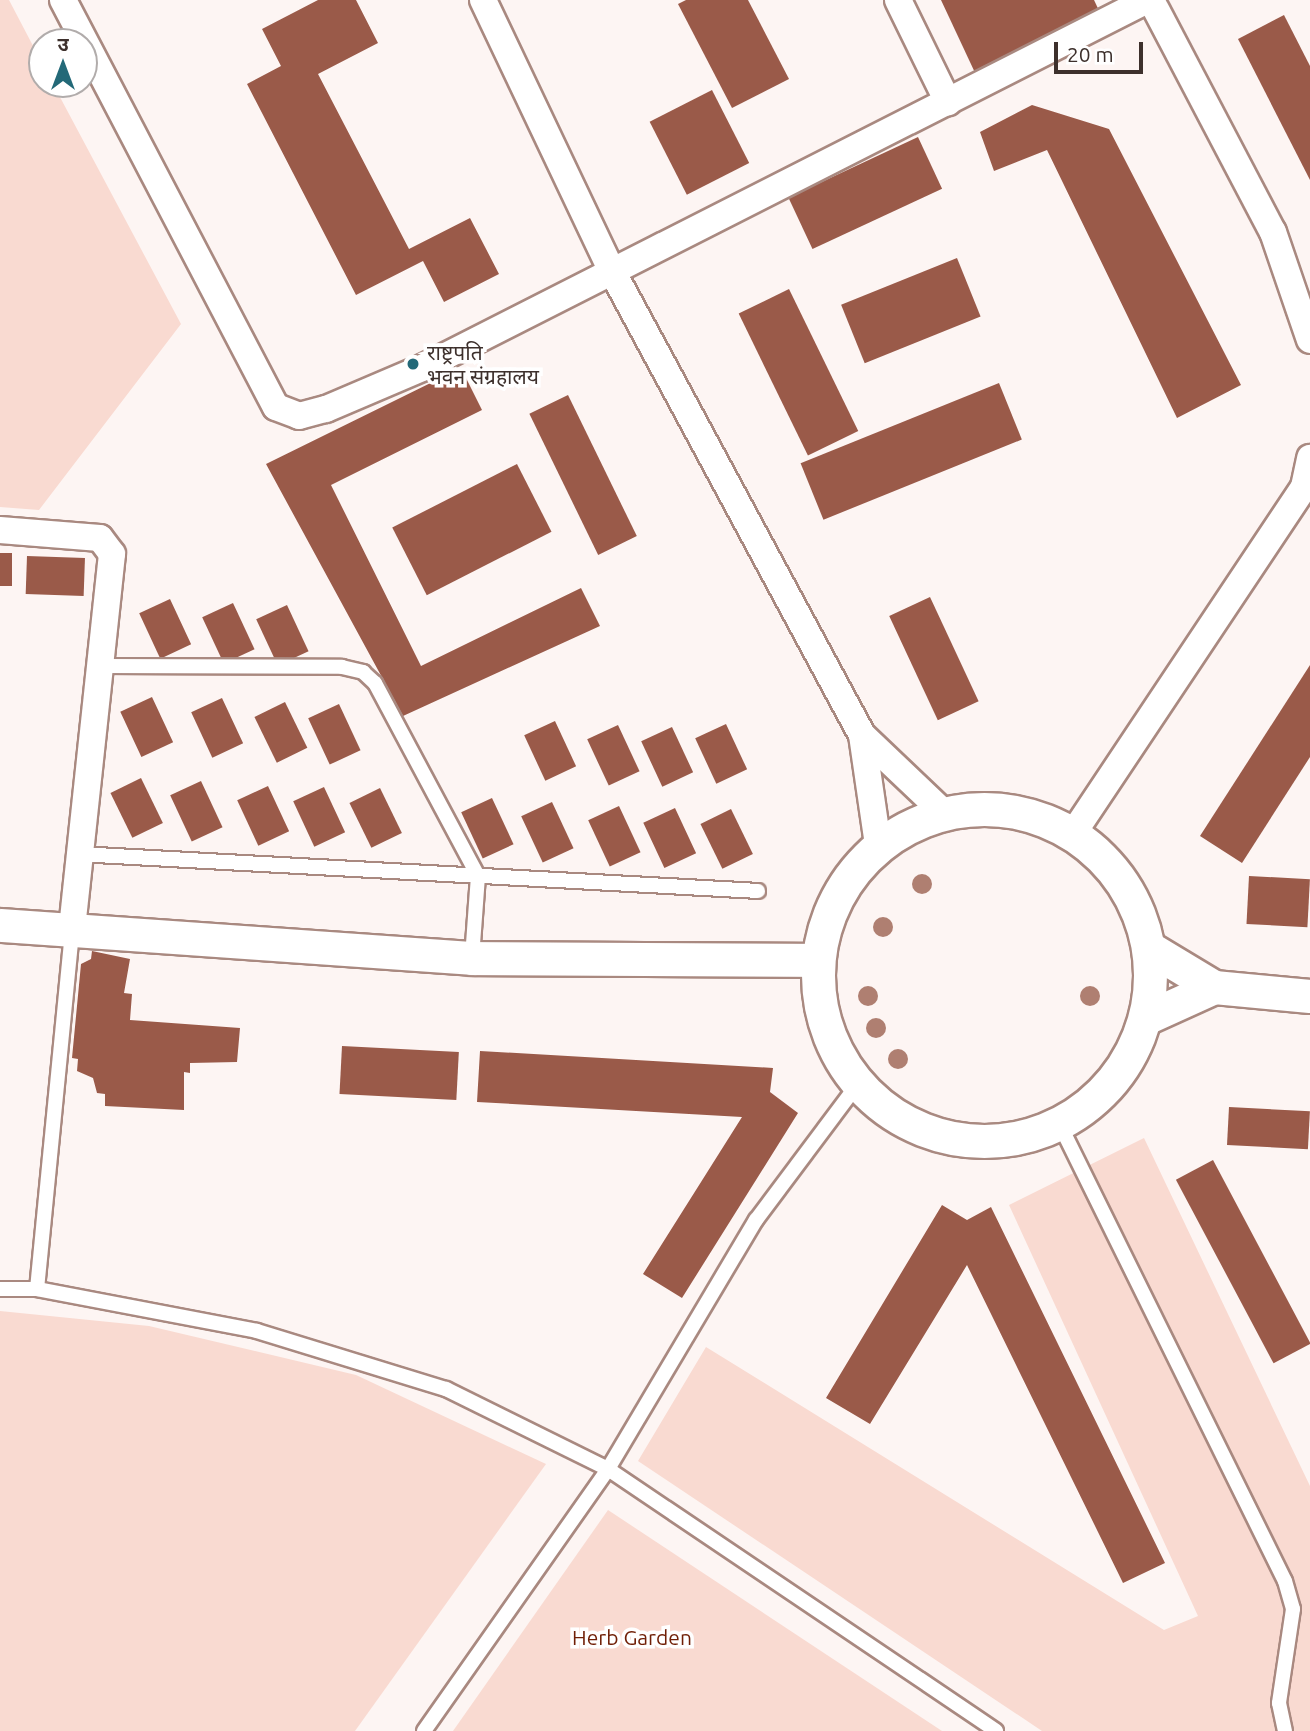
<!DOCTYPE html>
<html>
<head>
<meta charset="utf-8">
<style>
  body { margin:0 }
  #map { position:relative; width:1310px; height:1731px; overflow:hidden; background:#fdf5f3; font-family:Ubuntu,"Noto Sans Devanagari",sans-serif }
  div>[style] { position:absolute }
  .green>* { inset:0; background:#f9dad1 }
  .building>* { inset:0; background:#9a5a49; transform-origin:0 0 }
  .roads { filter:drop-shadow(2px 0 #a98980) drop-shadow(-2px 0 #a98980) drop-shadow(0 2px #a98980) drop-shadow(0 -2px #a98980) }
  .service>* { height:14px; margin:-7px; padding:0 7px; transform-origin:7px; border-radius:7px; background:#fff }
  .minor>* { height:26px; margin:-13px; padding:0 13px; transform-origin:13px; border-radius:13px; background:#fff }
  .tertiary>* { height:33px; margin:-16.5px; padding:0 16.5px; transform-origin:16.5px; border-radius:16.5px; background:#fff }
  .tertiary>.ring { margin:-16.5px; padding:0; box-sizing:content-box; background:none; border:33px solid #fff; border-radius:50% }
  .trees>* { width:20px; height:20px; margin:-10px; border-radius:50%; background:#af7f71 }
  .dots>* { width:19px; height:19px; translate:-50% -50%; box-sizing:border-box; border:4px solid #fff; border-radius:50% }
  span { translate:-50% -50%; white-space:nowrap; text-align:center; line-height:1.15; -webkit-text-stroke:7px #fff; paint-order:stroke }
  .poi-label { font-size:21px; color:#3d302c }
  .left { translate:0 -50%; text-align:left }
  .park-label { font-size:21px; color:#701f06 }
  .north { position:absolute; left:28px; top:28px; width:70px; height:70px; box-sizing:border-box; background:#fff; border:2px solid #b1acab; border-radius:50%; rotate:0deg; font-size:19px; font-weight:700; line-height:28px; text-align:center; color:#3d302c }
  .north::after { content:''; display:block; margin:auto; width:24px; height:32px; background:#236978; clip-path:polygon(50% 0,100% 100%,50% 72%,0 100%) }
  .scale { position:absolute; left:1054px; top:42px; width:89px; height:32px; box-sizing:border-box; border:4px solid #3d302c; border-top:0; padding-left:9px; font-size:21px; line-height:24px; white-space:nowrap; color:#3d302c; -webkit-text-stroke:5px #fff; paint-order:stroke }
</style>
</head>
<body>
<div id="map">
  <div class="green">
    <div style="clip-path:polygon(0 0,9px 0,42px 63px,42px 84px,53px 84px,181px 324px,39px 510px,0 507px)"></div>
    <div style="clip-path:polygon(1144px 1138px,1310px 1486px,1310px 1731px,1042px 1731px,638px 1461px,706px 1347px,1164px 1630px,1198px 1616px,1009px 1205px)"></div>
    <div style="clip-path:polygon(0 1311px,149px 1326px,356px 1375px,546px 1464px,355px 1731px,0 1731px)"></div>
    <div style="clip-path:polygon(608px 1510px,942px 1731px,453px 1731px)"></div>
  </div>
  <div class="building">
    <div style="clip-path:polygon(318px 0,356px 0,378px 43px,318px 74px,409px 249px,470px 218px,499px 274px,444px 302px,423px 261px,356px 295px,247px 84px,281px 66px,262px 29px)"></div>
    <div style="clip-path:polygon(686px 0,748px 0,789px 79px,732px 108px,678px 4px)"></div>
    <div style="clip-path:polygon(941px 0,1094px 0,1103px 19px,977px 77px)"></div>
    <div style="clip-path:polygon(1284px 15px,1310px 66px,1310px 180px,1238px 39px)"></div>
    <div style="left:712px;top:90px;width:82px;height:70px;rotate:63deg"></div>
    <div style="clip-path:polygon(1032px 105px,1109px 129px,1241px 385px,1177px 418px,1047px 150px,994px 171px,980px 132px)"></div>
    <div style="left:918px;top:137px;width:57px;height:143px;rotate:65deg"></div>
    <div style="left:957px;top:258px;width:63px;height:125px;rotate:68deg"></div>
    <div style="left:789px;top:289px;width:158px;height:56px;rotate:64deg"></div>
    <div style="clip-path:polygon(461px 368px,482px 410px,331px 485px,421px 666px,581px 588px,600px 626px,403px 716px,266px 464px)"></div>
    <div style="left:999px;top:383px;width:61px;height:214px;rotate:68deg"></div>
    <div style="left:568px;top:395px;width:157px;height:43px;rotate:64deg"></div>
    <div style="left:517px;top:464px;width:76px;height:140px;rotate:63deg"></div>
    <div style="left:0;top:553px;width:12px;height:33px"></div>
    <div style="left:27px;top:556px;width:58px;height:38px;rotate:2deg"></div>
    <div style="left:930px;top:597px;width:115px;height:45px;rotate:65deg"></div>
    <div style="left:170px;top:599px;width:50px;height:34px;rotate:65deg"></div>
    <div style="left:233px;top:603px;width:51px;height:34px;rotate:65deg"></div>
    <div style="left:287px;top:605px;width:51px;height:34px;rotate:65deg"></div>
    <div style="clip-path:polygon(1310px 665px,1310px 757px,1242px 863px,1200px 836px)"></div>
    <div style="left:152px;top:697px;width:50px;height:35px;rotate:65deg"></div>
    <div style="left:222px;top:698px;width:50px;height:34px;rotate:65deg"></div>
    <div style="left:285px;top:702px;width:51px;height:34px;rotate:64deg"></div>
    <div style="left:339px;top:704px;width:51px;height:34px;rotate:65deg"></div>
    <div style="left:555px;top:721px;width:50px;height:34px;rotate:65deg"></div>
    <div style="left:726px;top:724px;width:50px;height:34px;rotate:65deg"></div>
    <div style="left:618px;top:725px;width:51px;height:34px;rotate:65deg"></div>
    <div style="left:672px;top:727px;width:50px;height:34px;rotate:65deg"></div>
    <div style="left:141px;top:778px;width:50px;height:34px;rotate:64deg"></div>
    <div style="left:201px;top:781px;width:51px;height:34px;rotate:65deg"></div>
    <div style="left:268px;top:786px;width:50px;height:34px;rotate:65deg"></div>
    <div style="left:324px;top:787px;width:50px;height:34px;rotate:65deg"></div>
    <div style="left:380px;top:788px;width:50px;height:34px;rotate:64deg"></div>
    <div style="left:492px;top:798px;width:51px;height:34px;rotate:65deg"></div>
    <div style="left:552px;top:802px;width:51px;height:34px;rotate:65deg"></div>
    <div style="left:619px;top:806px;width:51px;height:34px;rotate:65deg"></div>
    <div style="left:675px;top:808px;width:50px;height:35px;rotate:65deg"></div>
    <div style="left:731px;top:809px;width:50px;height:34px;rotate:64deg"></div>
    <div style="left:1249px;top:876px;width:61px;height:48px;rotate:3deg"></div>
    <div style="clip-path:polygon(92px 951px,130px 959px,124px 993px,132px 994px,130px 1020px,240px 1028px,237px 1062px,190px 1063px,190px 1073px,184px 1072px,184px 1110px,105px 1106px,105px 1094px,97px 1093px,93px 1078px,77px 1071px,78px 1059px,72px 1058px,81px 964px,91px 959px)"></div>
    <div style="left:342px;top:1046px;width:117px;height:48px;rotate:3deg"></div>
    <div style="clip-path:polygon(480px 1051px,773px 1068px,770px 1092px,798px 1113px,682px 1298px,643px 1274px,742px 1117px,477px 1102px)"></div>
    <div style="left:1229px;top:1107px;width:81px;height:38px;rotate:3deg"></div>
    <div style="left:1213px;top:1160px;width:208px;height:42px;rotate:62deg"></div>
    <div style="clip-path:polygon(942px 1205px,967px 1220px,991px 1207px,1165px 1563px,1123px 1583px,967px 1265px,870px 1424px,826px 1398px)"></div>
  </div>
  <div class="roads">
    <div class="service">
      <div style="left:102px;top:666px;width:240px;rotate:0.2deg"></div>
      <div style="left:342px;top:667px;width:22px;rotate:13deg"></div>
      <div style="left:363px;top:672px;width:16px;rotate:43deg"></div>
      <div style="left:375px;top:683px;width:219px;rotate:61.9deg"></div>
      <div style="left:478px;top:876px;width:82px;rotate:94.2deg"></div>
      <div style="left:78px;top:854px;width:681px;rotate:3.11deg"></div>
      <div style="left:1060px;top:1125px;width:508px;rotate:63.74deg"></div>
      <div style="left:1285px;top:1581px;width:29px;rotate:74deg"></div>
      <div style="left:1293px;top:1609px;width:95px;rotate:98.5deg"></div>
      <div style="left:1279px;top:1703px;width:29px;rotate:78deg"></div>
      <div style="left:0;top:1289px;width:37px"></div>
      <div style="left:37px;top:1289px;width:224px;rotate:10.8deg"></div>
      <div style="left:257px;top:1331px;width:198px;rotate:17.1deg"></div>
      <div style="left:446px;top:1389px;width:181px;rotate:26.3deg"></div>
      <div style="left:608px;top:1469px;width:468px;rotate:34deg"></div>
      <div style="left:37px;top:1289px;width:361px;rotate:-84.4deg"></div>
      <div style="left:424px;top:1731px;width:320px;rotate:-54.9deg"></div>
      <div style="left:608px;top:1469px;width:290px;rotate:-59.3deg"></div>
      <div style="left:756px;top:1220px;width:169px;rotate:-53.2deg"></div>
    </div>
    <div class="minor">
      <div style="left:63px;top:0;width:459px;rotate:62.4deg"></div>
      <div style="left:276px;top:407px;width:25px;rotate:21deg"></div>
      <div style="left:299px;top:416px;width:28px;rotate:-15deg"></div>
      <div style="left:326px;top:409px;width:104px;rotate:-23.1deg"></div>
      <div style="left:422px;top:368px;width:813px;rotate:-26.91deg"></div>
      <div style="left:483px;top:0;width:298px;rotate:64.6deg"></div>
      <div style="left:611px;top:269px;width:529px;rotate:61.69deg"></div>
      <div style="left:862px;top:735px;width:112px;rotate:43.5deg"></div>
      <div style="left:898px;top:0;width:114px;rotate:63.9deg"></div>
      <div style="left:1151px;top:0;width:262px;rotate:62.3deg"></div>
      <div style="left:1273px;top:232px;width:114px;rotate:71.1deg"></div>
      <div style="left:0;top:530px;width:100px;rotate:4.6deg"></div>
      <div style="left:100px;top:538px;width:20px;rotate:53deg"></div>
      <div style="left:112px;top:554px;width:378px;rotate:96.1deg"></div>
      <div style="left:862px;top:735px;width:111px;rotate:81.7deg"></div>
      <div style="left:1074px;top:832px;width:415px;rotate:-56.3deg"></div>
      <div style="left:1304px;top:487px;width:30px;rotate:-78deg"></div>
    </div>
    <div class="tertiary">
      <div class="ring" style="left:818px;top:809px;width:299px;height:299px"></div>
      <div style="left:0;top:925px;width:473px;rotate:4deg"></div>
      <div style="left:472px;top:958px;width:345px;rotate:0.3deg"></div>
      <div style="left:1149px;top:948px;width:76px;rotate:31deg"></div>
      <div style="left:1214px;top:987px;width:96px;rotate:5.4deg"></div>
      <div style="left:1148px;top:1017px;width:72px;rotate:-24.4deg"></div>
    </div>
  </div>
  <div class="trees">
    <div style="left:922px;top:884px"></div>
    <div style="left:883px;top:927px"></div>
    <div style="left:868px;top:996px"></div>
    <div style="left:1090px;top:996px"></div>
    <div style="left:876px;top:1028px"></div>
    <div style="left:898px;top:1059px"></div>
  </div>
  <div class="dots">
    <div style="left:413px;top:364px;background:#236978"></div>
  </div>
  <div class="poi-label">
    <span class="left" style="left:427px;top:364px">राष्ट्रपति<br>भवन संग्रहालय</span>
  </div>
  <div class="park-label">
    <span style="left:632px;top:1637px">Herb Garden</span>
  </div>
  <div class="north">उ</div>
  <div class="scale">20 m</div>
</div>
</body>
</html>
